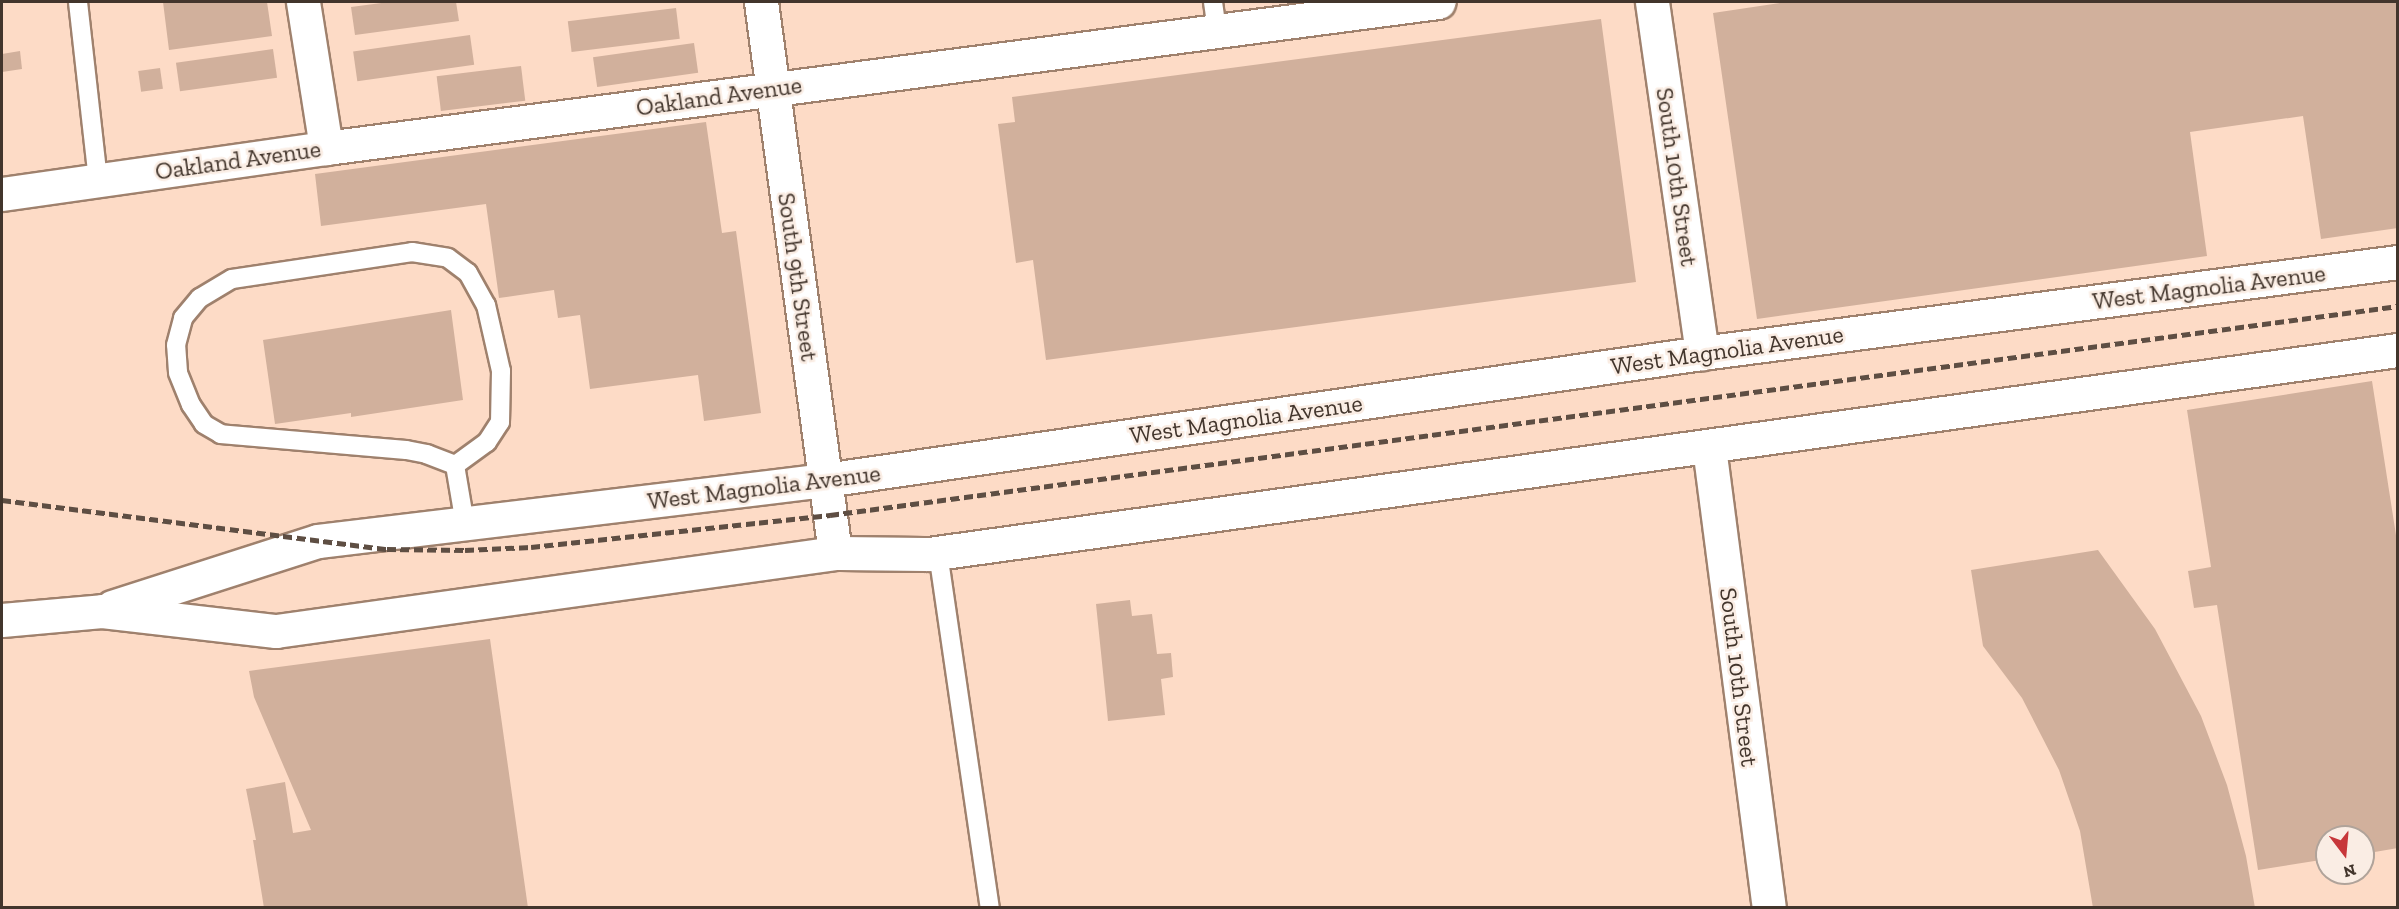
<!DOCTYPE html>
<html>
<head>
<meta charset="utf-8">
<style>
  body { margin:0 }
  #map { position:relative; width:2399px; height:909px; overflow:hidden; background:#fddbc6; font-family:"Zilla Slab",serif }
  div>[style] { position:absolute }
  .building>* { inset:0; background:#d1b09c; transform-origin:0 0 }
  .roads { filter:drop-shadow(2px 0 #9f816d) drop-shadow(-2px 0 #9f816d) drop-shadow(0 2px #9f816d) drop-shadow(0 -2px #9f816d) }
  .service>* { height:18px; margin:-9px; padding:0 9px; transform-origin:9px; border-radius:9px; background:#fff }
  .minor>* { height:33px; margin:-16.5px; padding:0 16.5px; transform-origin:16.5px; border-radius:16.5px; background:#fff }
  .rail>* { height:4.5px; margin-top:-2.25px; transform-origin:0; background:repeating-linear-gradient(90deg,#5e4e43 0 9px,transparent 0 13.5px) }
  span { translate:-50% -50%; white-space:nowrap; text-align:center; line-height:1.15; -webkit-text-stroke:5px #faede4; paint-order:stroke }
  .street-label { font-size:24px; color:#42352c }
  .frame { position:absolute; inset:0; border:3px solid #42352c; pointer-events:none }
  .north { position:absolute; left:2315px; top:825px; width:60px; height:60px; box-sizing:border-box; background:#faede4; border:2px solid #b0a39a; border-radius:50%; rotate:164deg; font-size:16px; font-weight:700; line-height:24px; text-align:center; color:#42352c }
  .north::after { content:''; display:block; margin:auto; width:21px; height:27px; background:#c7373a; clip-path:polygon(50% 0,100% 100%,50% 72%,0 100%) }
</style>
</head>
<body>
<div id="map">
  <div class="building">
    <div style="clip-path:polygon(163px 2px,267px 2px,272px 36px,169px 50px)"></div>
    <div style="clip-path:polygon(389px 2px,456px 2px,459px 21px,355px 35px,351px 7px)"></div>
    <div style="clip-path:polygon(1787px 2px,2398px 2px,2398px 228px,2321px 239px,2303px 116px,2190px 132px,2207px 256px,1757px 319px,1713px 13px)"></div>
    <div style="left:676px;top:8px;width:31px;height:109px;rotate:83deg"></div>
    <div style="clip-path:polygon(1601px 19px,1636px 282px,1046px 360px,1033px 260px,1016px 263px,998px 124px,1015px 122px,1012px 97px)"></div>
    <div style="left:470px;top:35px;width:30px;height:118px;rotate:82deg"></div>
    <div style="left:694px;top:43px;width:30px;height:102px;rotate:82deg"></div>
    <div style="left:273px;top:49px;width:29px;height:98px;rotate:82deg"></div>
    <div style="clip-path:polygon(20px 51px,22px 69px,2px 72px,2px 54px)"></div>
    <div style="left:521px;top:66px;width:35px;height:85px;rotate:83deg"></div>
    <div style="left:160px;top:68px;width:21px;height:22px;rotate:82deg"></div>
    <div style="clip-path:polygon(706px 122px,722px 233px,736px 231px,761px 413px,704px 421px,698px 375px,590px 389px,580px 315px,558px 318px,554px 290px,499px 298px,486px 204px,321px 226px,315px 174px)"></div>
    <div style="clip-path:polygon(451px 310px,463px 400px,351px 417px,351px 413px,275px 424px,263px 340px)"></div>
    <div style="clip-path:polygon(2372px 381px,2398px 548px,2398px 848px,2363px 854px,2363px 837px,2327px 837px,2327px 859px,2258px 870px,2217px 605px,2194px 608px,2188px 571px,2211px 567px,2187px 410px)"></div>
    <div style="clip-path:polygon(2098px 550px,2155px 629px,2201px 716px,2227px 785px,2246px 856px,2255px 908px,2093px 908px,2080px 831px,2059px 770px,2022px 698px,1983px 646px,1971px 570px)"></div>
    <div style="clip-path:polygon(1130px 600px,1132px 616px,1152px 614px,1157px 654px,1171px 653px,1173px 677px,1161px 679px,1165px 715px,1108px 721px,1096px 604px)"></div>
    <div style="clip-path:polygon(490px 639px,528px 908px,264px 908px,253px 840px,256px 840px,246px 789px,285px 782px,293px 833px,311px 830px,254px 697px,249px 671px)"></div>
  </div>
  <div class="roads">
    <div class="service">
      <div style="left:78px;top:2px;width:179px;rotate:83.6deg"></div>
      <div style="left:1213px;top:2px;width:29px;rotate:82deg"></div>
      <div style="left:455px;top:465px;width:30px;rotate:-159deg"></div>
      <div style="left:427px;top:454px;width:21px;rotate:-169deg"></div>
      <div style="left:406px;top:450px;width:186px;rotate:-175.1deg"></div>
      <div style="left:221px;top:434px;width:20px;rotate:-150deg"></div>
      <div style="left:204px;top:424px;width:23px;rotate:-124deg"></div>
      <div style="left:191px;top:405px;width:35px;rotate:-112deg"></div>
      <div style="left:178px;top:372px;width:27px;rotate:-94deg"></div>
      <div style="left:176px;top:345px;width:28px;rotate:-75deg"></div>
      <div style="left:183px;top:318px;width:26px;rotate:-50deg"></div>
      <div style="left:200px;top:298px;width:37px;rotate:-31deg"></div>
      <div style="left:232px;top:279px;width:182px;rotate:-8.5deg"></div>
      <div style="left:412px;top:252px;width:36px;rotate:9deg"></div>
      <div style="left:448px;top:258px;width:25px;rotate:37deg"></div>
      <div style="left:468px;top:273px;width:37px;rotate:61deg"></div>
      <div style="left:486px;top:305px;width:68px;rotate:77.2deg"></div>
      <div style="left:501px;top:371px;width:51px;rotate:91.1deg"></div>
      <div style="left:500px;top:422px;width:24px;rotate:123deg"></div>
      <div style="left:487px;top:442px;width:39px;rotate:144deg"></div>
      <div style="left:455px;top:465px;width:60px;rotate:80.4deg"></div>
      <div style="left:938px;top:553px;width:359px;rotate:81.7deg"></div>
    </div>
    <div class="minor">
      <div style="left:303px;top:2px;width:148px;rotate:81deg"></div>
      <div style="left:761px;top:2px;width:556px;rotate:82.35deg"></div>
      <div style="left:1652px;top:2px;width:355px;rotate:81.9deg"></div>
      <div style="left:2px;top:194px;width:327px;rotate:-8.1deg"></div>
      <div style="left:326px;top:148px;width:1122px;rotate:-7.48deg"></div>
      <div style="left:1709px;top:447px;width:465px;rotate:82.6deg"></div>
      <div style="left:112px;top:607px;width:216px;rotate:-17.8deg"></div>
      <div style="left:318px;top:541px;width:511px;rotate:-6.86deg"></div>
      <div style="left:825px;top:480px;width:886px;rotate:-8.24deg"></div>
      <div style="left:1702px;top:353px;width:702px;rotate:-7.45deg"></div>
      <div style="left:2px;top:620px;width:100px;rotate:-5.1deg"></div>
      <div style="left:102px;top:611px;width:175px;rotate:6.6deg"></div>
      <div style="left:276px;top:631px;width:564px;rotate:-7.94deg"></div>
      <div style="left:835px;top:553px;width:94px;rotate:0.6deg"></div>
      <div style="left:929px;top:554px;width:1483px;rotate:-7.91deg"></div>
    </div>
  </div>
  <div class="rail">
    <div style="left:2px;top:500px;width:388px;rotate:7.3deg"></div>
    <div style="left:387px;top:549px;width:78px;rotate:0.7deg"></div>
    <div style="left:465px;top:550px;width:66px;rotate:-2.6deg"></div>
    <div style="left:531px;top:547px;width:301px;rotate:-6.1deg"></div>
    <div style="left:830px;top:515px;width:1582px;rotate:-7.59deg"></div>
  </div>
  <div class="street-label">
    <span style="left:719px;top:96px;rotate:-8deg">Oakland Avenue</span>
    <span style="left:238px;top:160px;rotate:-8deg">Oakland Avenue</span>
    <span style="left:1677px;top:177px;rotate:82deg">South 10th Street</span>
    <span style="left:798px;top:277px;rotate:82deg">South 9th Street</span>
    <span style="left:2209px;top:287px;rotate:-7deg">West Magnolia Avenue</span>
    <span style="left:1727px;top:350px;rotate:-8deg">West Magnolia Avenue</span>
    <span style="left:1246px;top:419px;rotate:-8deg">West Magnolia Avenue</span>
    <span style="left:764px;top:487px;rotate:-7deg">West Magnolia Avenue</span>
    <span style="left:1739px;top:677px;rotate:83deg">South 10th Street</span>
  </div>
  <div class="frame"></div>
  <div class="north">N</div>
</div>
</body>
</html>
